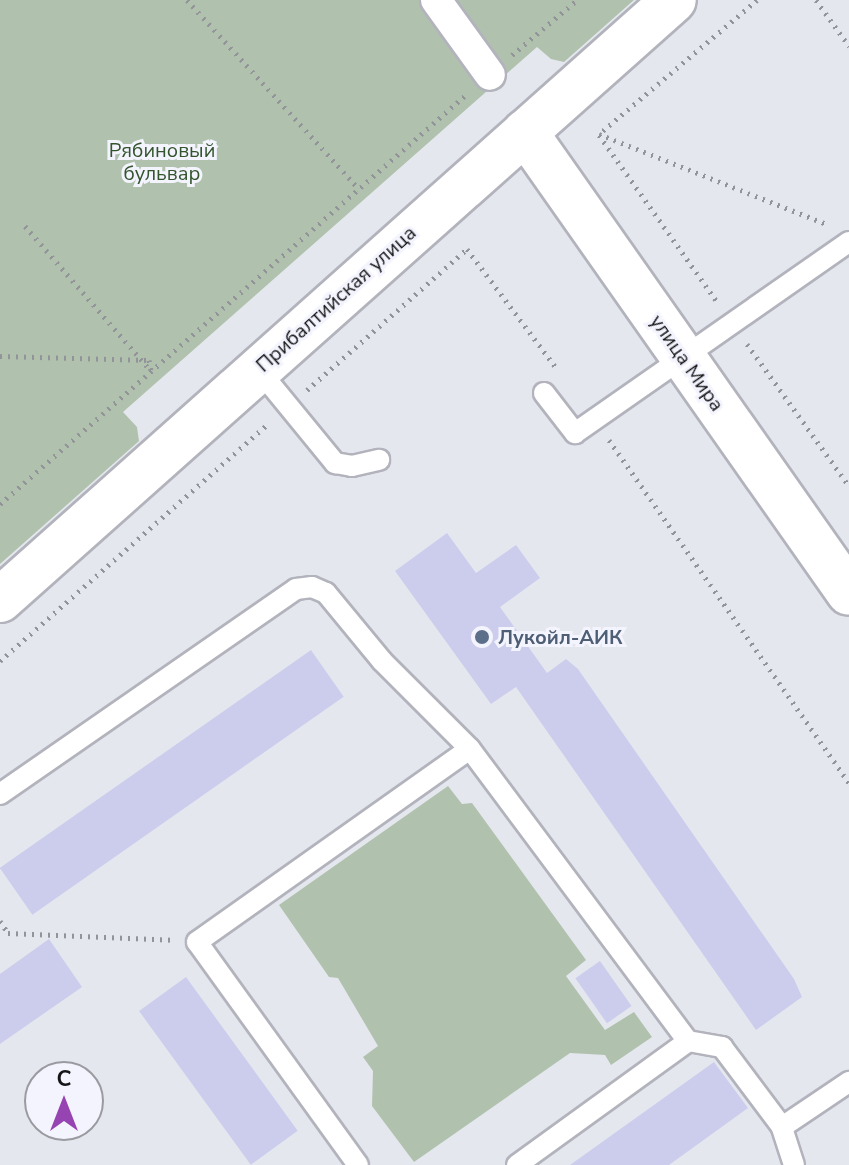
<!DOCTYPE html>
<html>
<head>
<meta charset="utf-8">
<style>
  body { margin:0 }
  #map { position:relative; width:849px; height:1165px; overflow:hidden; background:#e5e7ef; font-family:"Nunito Sans",sans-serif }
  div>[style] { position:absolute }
  .green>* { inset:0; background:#b0c2ae }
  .building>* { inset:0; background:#cccded; transform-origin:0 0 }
  .path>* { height:5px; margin-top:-2.5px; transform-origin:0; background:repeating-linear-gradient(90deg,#93949a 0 2px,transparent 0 8px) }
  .roads { filter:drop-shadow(2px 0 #b2b3bc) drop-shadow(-2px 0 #b2b3bc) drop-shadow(0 2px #b2b3bc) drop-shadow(0 -2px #b2b3bc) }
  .service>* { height:20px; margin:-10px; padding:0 10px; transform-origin:10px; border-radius:10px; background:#fff }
  .pedestrian>* { height:30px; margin:-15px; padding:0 15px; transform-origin:15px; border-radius:15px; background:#fff }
  .tertiary>* { height:44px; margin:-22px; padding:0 22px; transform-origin:22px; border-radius:22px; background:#fff }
  .dots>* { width:22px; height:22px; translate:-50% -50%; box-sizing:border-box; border:4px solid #f3f4fd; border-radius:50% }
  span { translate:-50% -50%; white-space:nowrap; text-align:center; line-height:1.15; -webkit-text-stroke:6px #f3f4fd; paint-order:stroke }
  .park-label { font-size:20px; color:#33542d }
  .street-label { font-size:20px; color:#151518 }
  .service-label { font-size:20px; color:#4e5e75; font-weight:700 }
  .left { translate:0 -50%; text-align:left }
  .north { position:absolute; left:24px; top:1061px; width:80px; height:80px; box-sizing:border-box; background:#f3f4fd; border:2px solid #9a9ba1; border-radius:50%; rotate:0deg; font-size:22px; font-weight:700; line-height:32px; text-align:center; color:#151518 }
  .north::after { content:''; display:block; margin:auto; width:28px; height:36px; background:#9744b3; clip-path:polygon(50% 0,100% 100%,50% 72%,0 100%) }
</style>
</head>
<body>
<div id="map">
  <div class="green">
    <div style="clip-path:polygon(0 0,634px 0,564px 62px,551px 59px,537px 47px,123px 412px,137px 427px,139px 441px,0 564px)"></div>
    <div style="clip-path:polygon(448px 786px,462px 804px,472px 803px,586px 960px,566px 976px,605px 1030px,634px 1012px,652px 1037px,611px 1065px,605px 1055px,570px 1053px,414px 1162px,372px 1106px,373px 1071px,363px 1057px,378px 1046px,338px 978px,329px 977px,279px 905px)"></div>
  </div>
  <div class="building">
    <div style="clip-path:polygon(447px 533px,476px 573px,516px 545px,540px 578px,500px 607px,547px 673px,566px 659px,578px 669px,794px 979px,802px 997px,756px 1030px,516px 687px,491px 704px,395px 571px)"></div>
    <div style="left:311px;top:650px;width:57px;height:380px;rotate:55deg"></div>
    <div style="clip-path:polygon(49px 939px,82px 987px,0 1044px,0 974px)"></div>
    <div style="left:600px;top:961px;width:55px;height:30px;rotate:55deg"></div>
    <div style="left:186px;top:977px;width:190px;height:58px;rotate:54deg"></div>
    <div style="clip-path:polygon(714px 1062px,748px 1108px,669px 1165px,570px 1165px)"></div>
  </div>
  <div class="path">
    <div style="left:187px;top:0;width:256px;rotate:47.7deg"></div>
    <div style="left:757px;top:0;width:207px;rotate:139.7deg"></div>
    <div style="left:599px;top:134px;width:247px;rotate:21.6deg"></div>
    <div style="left:816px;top:0;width:57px;rotate:54.3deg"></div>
    <div style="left:512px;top:55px;width:85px;rotate:-40.2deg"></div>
    <div style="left:599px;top:135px;width:206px;rotate:54.7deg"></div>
    <div style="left:25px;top:226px;width:192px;rotate:49deg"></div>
    <div style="left:747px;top:344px;width:175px;rotate:54.3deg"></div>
    <div style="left:0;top:356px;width:149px;rotate:1.5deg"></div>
    <div style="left:149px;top:360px;width:10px;rotate:79deg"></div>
    <div style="left:307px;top:390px;width:213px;rotate:-41.4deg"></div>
    <div style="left:467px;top:249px;width:151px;rotate:53.1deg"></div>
    <div style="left:609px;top:440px;width:419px;rotate:55deg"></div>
    <div style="left:0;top:504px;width:623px;rotate:-41.29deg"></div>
    <div style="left:0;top:661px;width:359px;rotate:-41.5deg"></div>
    <div style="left:0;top:921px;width:14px;rotate:56deg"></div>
    <div style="left:8px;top:933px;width:164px;rotate:2.4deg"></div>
  </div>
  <div class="roads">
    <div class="service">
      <div style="left:258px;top:369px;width:122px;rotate:50.7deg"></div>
      <div style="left:335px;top:463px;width:17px;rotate:10deg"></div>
      <div style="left:352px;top:466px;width:28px;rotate:-13deg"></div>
      <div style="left:544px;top:393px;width:51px;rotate:52.2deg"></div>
      <div style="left:575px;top:433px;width:334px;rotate:-34.9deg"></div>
      <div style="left:0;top:794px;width:360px;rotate:-34.7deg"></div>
      <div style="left:296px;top:589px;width:16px;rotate:-7deg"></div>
      <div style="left:312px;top:587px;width:15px;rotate:23deg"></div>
      <div style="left:326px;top:593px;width:88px;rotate:50.5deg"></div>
      <div style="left:382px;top:661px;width:124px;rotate:45deg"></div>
      <div style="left:358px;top:1165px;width:275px;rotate:-125.8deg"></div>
      <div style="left:197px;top:942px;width:334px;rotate:-35.3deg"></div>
      <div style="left:470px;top:749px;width:364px;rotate:53.3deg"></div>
      <div style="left:688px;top:1041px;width:35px;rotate:10deg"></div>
      <div style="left:722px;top:1047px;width:100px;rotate:53.1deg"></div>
      <div style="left:517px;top:1165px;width:211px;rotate:-35.9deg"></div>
      <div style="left:794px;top:1165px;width:40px;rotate:-108deg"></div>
      <div style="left:782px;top:1127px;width:81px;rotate:-33.9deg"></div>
    </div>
    <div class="pedestrian">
      <div style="left:436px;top:0;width:92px;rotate:54.2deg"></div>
    </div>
    <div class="tertiary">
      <div style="left:525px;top:132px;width:563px;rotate:54.9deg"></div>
      <div style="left:0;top:600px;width:902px;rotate:-41.68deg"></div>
    </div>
  </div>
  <div class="dots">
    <div style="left:482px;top:637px;background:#5c6f8a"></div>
  </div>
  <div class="park-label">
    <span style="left:162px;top:162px">Рябиновый<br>бульвар</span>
  </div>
  <div class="street-label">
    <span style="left:336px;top:299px;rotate:-42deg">Прибалтийская улица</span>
    <span style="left:687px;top:363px;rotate:55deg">улица Мира</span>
  </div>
  <div class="service-label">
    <span class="left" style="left:498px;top:637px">Лукойл-АИК</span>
  </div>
  <div class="north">С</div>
</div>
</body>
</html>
